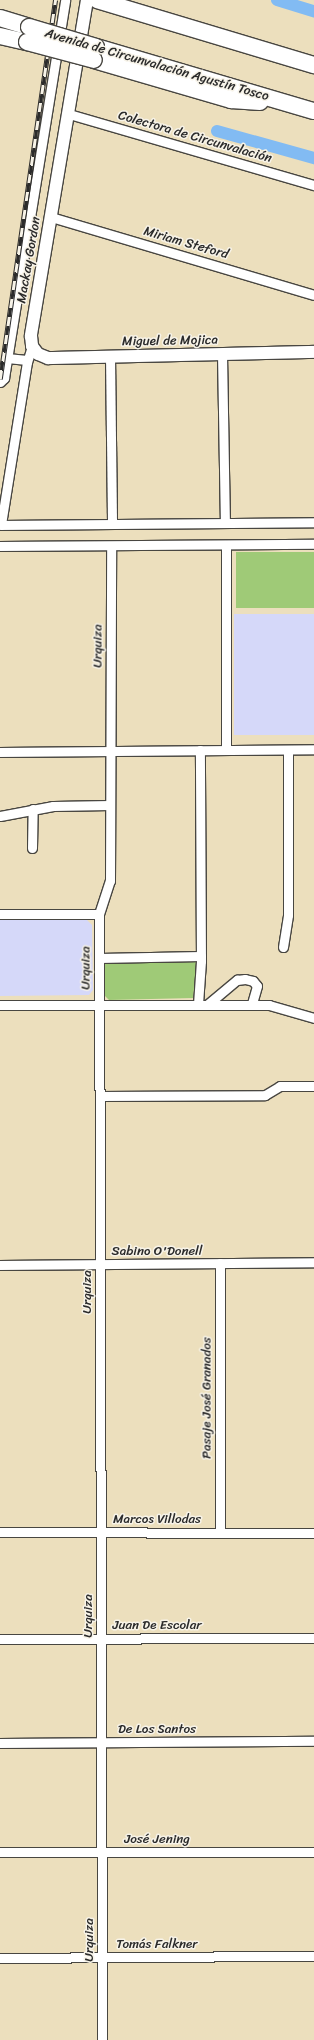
<!DOCTYPE html>
<html>
<head>
<meta charset="utf-8">
<style>
  body { margin:0 }
  #map { position:relative; width:314px; height:2040px; overflow:hidden; background:#ecdfbd; font-family:Sriracha,sans-serif }
  div>[style] { position:absolute }
  .built>* { inset:0; background:#d5d8f9; transform-origin:0 0 }
  .green>* { inset:0; background:#9fca77; transform-origin:0 0 }
  .canal>* { height:12px; margin:-6px; padding:0 6px; transform-origin:6px; border-radius:6px; background:#82bbf3 }
  .roads { filter:drop-shadow(1px 0 #484641) drop-shadow(-1px 0 #484641) drop-shadow(0 1px #484641) drop-shadow(0 -1px #484641) }
  .minor>* { height:9px; margin:-4.5px; padding:0 4.5px; transform-origin:4.5px; border-radius:4.5px; background:#fff }
  .secondary>* { height:12px; margin:-6px; padding:0 6px; transform-origin:6px; border-radius:6px; background:#fff }
  .motorway>* { height:16px; margin:-8px; padding:0 8px; transform-origin:8px; border-radius:8px; background:#fff }
  .rail>* { height:4.5px; margin-top:-2.25px; transform-origin:0; background:repeating-linear-gradient(90deg,#f7f3e8 0 9px,#2b2b2b 0 18px); box-sizing:border-box; border-block:1px solid #2b2b2b }
  .bridges { filter:drop-shadow(1px 0 #484641) drop-shadow(-1px 0 #484641) drop-shadow(0 1px #484641) drop-shadow(0 -1px #484641) }
  .motorway-bridge>* { height:16px; margin:-8px; padding:0 8px; transform-origin:8px; border-radius:8px; background:#fff }
  span { translate:-50% -50%; white-space:nowrap; text-align:center; line-height:1.15; -webkit-text-stroke:3px #f7f3e8; paint-order:stroke }
  .street-label { font-size:13px; color:#2b2b2b }
</style>
</head>
<body>
<div id="map">
  <div class="built">
    <div style="left:234px;top:614px;width:80px;height:121px"></div>
    <div style="clip-path:polygon(0 919px,86px 919px,92px 925px,93px 990px,89px 995px,0 996px)"></div>
  </div>
  <div class="green">
    <div style="left:314px;top:552px;width:56px;height:78px;rotate:90deg"></div>
    <div style="clip-path:polygon(197px 962px,193px 998px,109px 1000px,103px 994px,103px 963px)"></div>
  </div>
  <div class="canal">
    <div style="left:277px;top:0;width:39px;rotate:17deg"></div>
    <div style="left:217px;top:131px;width:101px;rotate:15.6deg"></div>
  </div>
  <div class="roads">
    <div class="minor">
      <div style="left:69px;top:114px;width:255px;rotate:16.2deg"></div>
      <div style="left:51px;top:217px;width:274px;rotate:16.5deg"></div>
      <div style="left:32px;top:346px;width:17px;rotate:107deg"></div>
      <div style="left:27px;top:362px;width:165px;rotate:99.1deg"></div>
      <div style="left:1px;top:525px;width:313px;rotate:-0.5deg"></div>
      <div style="left:222px;top:354px;width:168px;rotate:89deg"></div>
      <div style="left:110px;top:356px;width:168px;rotate:89.3deg"></div>
      <div style="left:7px;top:358px;width:20px;rotate:6deg"></div>
      <div style="left:0;top:382px;width:6px;rotate:-45deg"></div>
      <div style="left:4px;top:378px;width:383px;rotate:-80.8deg"></div>
      <div style="left:226px;top:545px;width:205px;rotate:90deg"></div>
      <div style="left:0;top:546px;width:314px;rotate:-0.4deg"></div>
      <div style="left:0;top:752px;width:314px;rotate:-0.5deg"></div>
      <div style="left:0;top:816px;width:54px;rotate:-10.7deg"></div>
      <div style="left:53px;top:806px;width:57px;rotate:-1deg"></div>
      <div style="left:32px;top:848px;width:39px;rotate:-89deg"></div>
      <div style="left:0;top:914px;width:99px"></div>
      <div style="left:283px;top:947px;width:32px;rotate:-81deg"></div>
      <div style="left:288px;top:915px;width:165px;rotate:-90deg"></div>
      <div style="left:99px;top:958px;width:102px;rotate:-1.1deg"></div>
      <div style="left:198px;top:1004px;width:43px;rotate:-86deg"></div>
      <div style="left:201px;top:961px;width:211px;rotate:-90.3deg"></div>
      <div style="left:208px;top:1004px;width:38px;rotate:-40deg"></div>
      <div style="left:237px;top:980px;width:8px;rotate:-7deg"></div>
      <div style="left:245px;top:979px;width:8px;rotate:14deg"></div>
      <div style="left:253px;top:981px;width:6px;rotate:51deg"></div>
      <div style="left:257px;top:986px;width:19px;rotate:106deg"></div>
      <div style="left:0;top:1005px;width:269px"></div>
      <div style="left:269px;top:1005px;width:47px;rotate:16.1deg"></div>
      <div style="left:100px;top:1096px;width:165px;rotate:-0.3deg"></div>
      <div style="left:265px;top:1095px;width:17px;rotate:-31deg"></div>
      <div style="left:280px;top:1086px;width:34px"></div>
      <div style="left:220px;top:1263px;width:269px;rotate:90deg"></div>
      <div style="left:0;top:1265px;width:314px;rotate:-0.5deg"></div>
      <div style="left:0;top:1532px;width:314px;rotate:0.2deg"></div>
      <div style="left:0;top:1639px;width:314px;rotate:-0.2deg"></div>
      <div style="left:0;top:1743px;width:314px;rotate:-0.4deg"></div>
      <div style="left:0;top:1852px;width:314px"></div>
      <div style="left:0;top:1958px;width:314px;rotate:-0.4deg"></div>
      <div style="left:102px;top:2040px;width:1126px;rotate:-90.15deg"></div>
      <div style="left:99px;top:914px;width:35px;rotate:-72deg"></div>
      <div style="left:110px;top:881px;width:335px;rotate:-89.8deg"></div>
    </div>
    <div class="secondary">
      <div style="left:87px;top:0;width:341px;rotate:99.5deg"></div>
      <div style="left:31px;top:336px;width:10px;rotate:84deg"></div>
      <div style="left:32px;top:346px;width:10px;rotate:53deg"></div>
      <div style="left:38px;top:354px;width:11px;rotate:22deg"></div>
      <div style="left:48px;top:358px;width:266px;rotate:-1.3deg"></div>
    </div>
    <div class="motorway">
      <div style="left:97px;top:0;width:227px;rotate:16.7deg"></div>
      <div style="left:0;top:18px;width:30px;rotate:17deg"></div>
      <div style="left:0;top:36px;width:28px;rotate:13deg"></div>
      <div style="left:96px;top:47px;width:227px;rotate:16.4deg"></div>
      <div style="left:94px;top:60px;width:143px;rotate:16.3deg"></div>
      <div style="left:231px;top:100px;width:29px;rotate:4deg"></div>
    </div>
  </div>
  <div class="rail">
    <div style="left:0;top:379px;width:383px;rotate:-81.7deg"></div>
  </div>
  <div class="bridges">
    <div class="motorway-bridge">
      <div style="left:29px;top:27px;width:70px;rotate:16.6deg"></div>
      <div style="left:27px;top:42px;width:69px;rotate:15deg"></div>
    </div>
  </div>
  <div class="street-label">
    <span style="left:157px;top:65px;rotate:16deg">Avenida de Circunvalación Agustín Tosco</span>
    <span style="left:195px;top:137px;rotate:16deg">Colectora de Circunvalación</span>
    <span style="left:186px;top:243px;rotate:16deg">Miriam Steford</span>
    <span style="left:29px;top:260px;rotate:-80deg">Mackay Gordon</span>
    <span style="left:170px;top:341px;rotate:-1deg">Miguel de Mojica</span>
    <span style="left:98px;top:646px;rotate:-90deg">Urquiza</span>
    <span style="left:86px;top:968px;rotate:-90deg">Urquiza</span>
    <span style="left:157px;top:1251px">Sabino O'Donell</span>
    <span style="left:87px;top:1292px;rotate:-90deg">Urquiza</span>
    <span style="left:207px;top:1398px;rotate:-90deg">Pasaje José Granados</span>
    <span style="left:157px;top:1519px">Marcos Villodas</span>
    <span style="left:88px;top:1616px;rotate:-90deg">Urquiza</span>
    <span style="left:157px;top:1625px">Juan De Escolar</span>
    <span style="left:157px;top:1729px">De Los Santos</span>
    <span style="left:157px;top:1839px">José Jening</span>
    <span style="left:89px;top:1940px;rotate:-90deg">Urquiza</span>
    <span style="left:157px;top:1944px">Tomás Falkner</span>
  </div>
</div>
</body>
</html>
